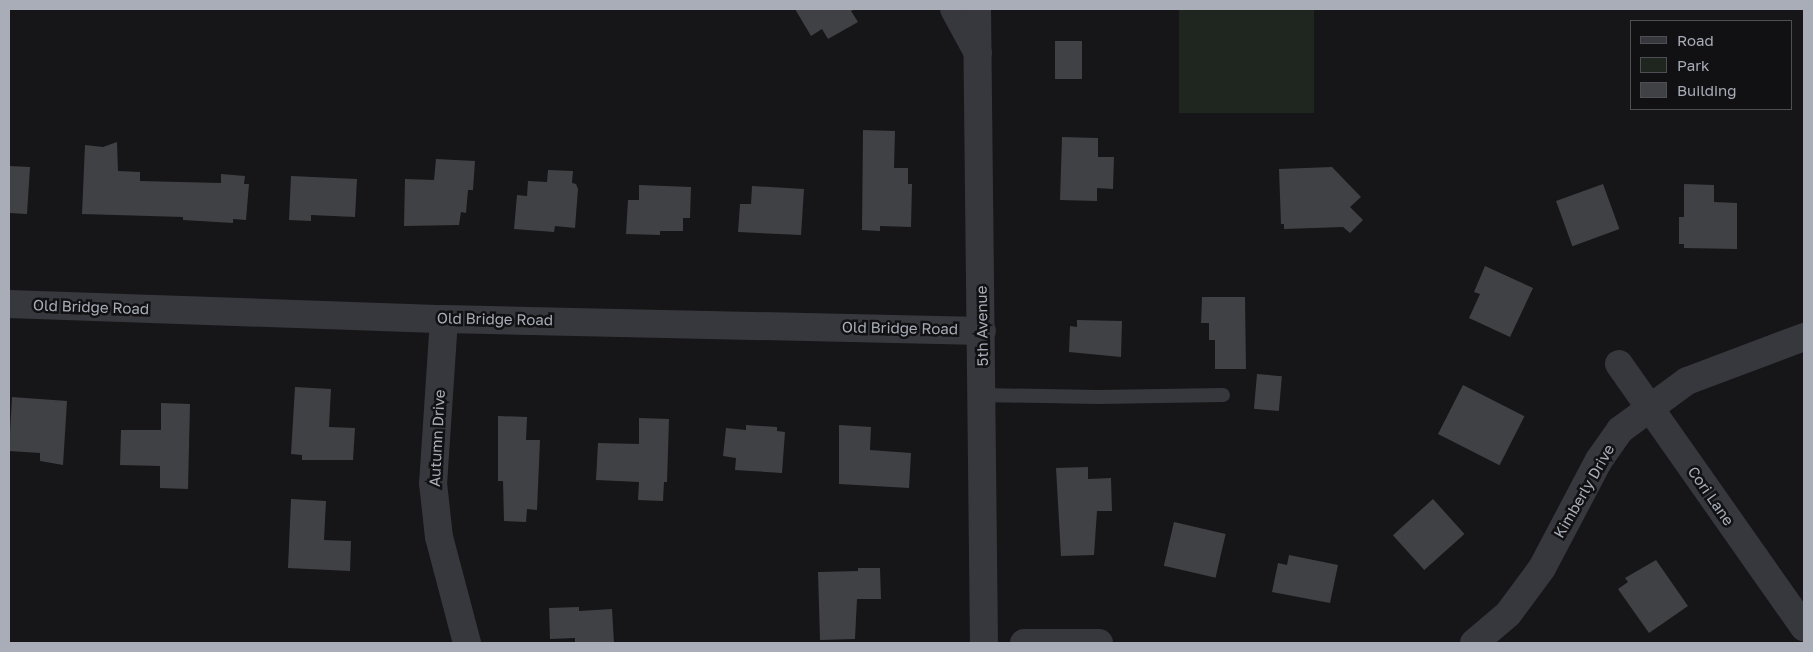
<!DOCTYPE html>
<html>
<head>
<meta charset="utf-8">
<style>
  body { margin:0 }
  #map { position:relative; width:1813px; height:652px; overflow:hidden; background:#161618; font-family:"Golos Text",sans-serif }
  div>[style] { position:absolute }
  .green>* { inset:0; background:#1e261f; transform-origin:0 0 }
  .building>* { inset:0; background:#404145; transform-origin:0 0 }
  .service>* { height:14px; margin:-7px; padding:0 7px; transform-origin:7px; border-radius:7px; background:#37383d }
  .minor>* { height:28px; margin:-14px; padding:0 14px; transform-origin:14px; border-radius:14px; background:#37383d }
  .tertiary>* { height:28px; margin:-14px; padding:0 14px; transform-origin:14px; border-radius:14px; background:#37383d }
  span { translate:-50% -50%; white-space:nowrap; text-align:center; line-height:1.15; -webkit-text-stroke:5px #111113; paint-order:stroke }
  .street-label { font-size:15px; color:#a8adb8 }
  .frame { position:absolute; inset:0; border:10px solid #a8adb8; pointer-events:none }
  .legend { position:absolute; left:1630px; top:20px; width:162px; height:90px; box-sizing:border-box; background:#111113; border:1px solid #4d4f55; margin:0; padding:6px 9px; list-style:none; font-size:15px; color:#a8adb8 }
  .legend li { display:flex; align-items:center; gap:10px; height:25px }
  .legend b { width:25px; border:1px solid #4d4f55 }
</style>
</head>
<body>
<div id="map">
  <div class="green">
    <div style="left:1179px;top:9px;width:135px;height:104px"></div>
  </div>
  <div class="building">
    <div style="clip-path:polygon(795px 9px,855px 9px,851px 11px,858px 22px,828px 39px,822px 29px,811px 36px)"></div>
    <div style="left:1055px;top:41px;width:27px;height:38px"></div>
    <div style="clip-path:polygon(863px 130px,895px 131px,894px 168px,908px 168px,908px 184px,912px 184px,911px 227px,880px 226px,880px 231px,862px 230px)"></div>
    <div style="clip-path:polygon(1062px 137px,1098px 138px,1098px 157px,1114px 157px,1113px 189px,1097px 188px,1097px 201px,1060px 200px)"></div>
    <div style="clip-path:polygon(117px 142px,118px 171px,140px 172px,140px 181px,221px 183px,221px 174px,245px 176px,244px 184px,249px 184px,246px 220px,233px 219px,233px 223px,183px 220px,183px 217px,82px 214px,85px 145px,103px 147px)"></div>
    <div style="clip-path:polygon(436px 159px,475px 161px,473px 190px,468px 190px,466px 213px,461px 212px,459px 225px,404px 226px,405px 179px,434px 180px)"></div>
    <div style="clip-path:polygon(9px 166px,30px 167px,27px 214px,9px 213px)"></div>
    <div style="clip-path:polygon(1332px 167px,1361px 197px,1350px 207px,1363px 220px,1350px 233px,1343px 227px,1284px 229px,1284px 224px,1281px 224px,1279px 169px)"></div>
    <div style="clip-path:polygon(548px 170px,573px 171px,572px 183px,576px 184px,578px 189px,575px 228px,555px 226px,554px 232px,514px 229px,517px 195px,527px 196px,528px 181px,547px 182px)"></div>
    <div style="clip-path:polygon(291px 176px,357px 179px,355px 217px,311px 215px,311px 221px,289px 220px)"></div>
    <div style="left:1603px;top:184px;width:48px;height:50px;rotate:70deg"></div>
    <div style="clip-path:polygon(1684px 184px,1714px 185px,1714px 202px,1737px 203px,1737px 249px,1684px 248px,1684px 244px,1679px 244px,1679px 217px,1684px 217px)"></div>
    <div style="clip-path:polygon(639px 185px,691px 187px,690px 218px,683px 218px,683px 231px,660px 231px,660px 235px,626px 234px,628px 200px,639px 200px)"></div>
    <div style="clip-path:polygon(752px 186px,804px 189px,801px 235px,738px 232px,740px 204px,751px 204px)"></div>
    <div style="clip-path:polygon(1485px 266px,1533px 288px,1510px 337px,1469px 318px,1480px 294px,1474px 292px)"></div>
    <div style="clip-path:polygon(1202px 297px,1245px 297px,1246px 369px,1215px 369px,1215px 340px,1209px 340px,1209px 323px,1201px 323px)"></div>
    <div style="clip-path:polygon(1077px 320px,1122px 321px,1121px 357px,1069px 352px,1070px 326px,1077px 327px)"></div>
    <div style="left:1257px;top:374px;width:25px;height:35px;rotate:5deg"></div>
    <div style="left:1463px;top:385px;width:69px;height:55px;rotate:27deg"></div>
    <div style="clip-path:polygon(295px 387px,331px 389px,329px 427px,355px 428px,353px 460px,302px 460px,302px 455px,291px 454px)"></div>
    <div style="clip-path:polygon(12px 397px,67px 401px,63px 465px,40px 461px,40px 453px,9px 451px)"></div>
    <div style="clip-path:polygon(161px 403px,190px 404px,188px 489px,160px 488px,160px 466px,120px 465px,121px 430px,161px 430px)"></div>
    <div style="clip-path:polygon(498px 416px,527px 417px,526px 440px,540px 440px,537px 510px,527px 509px,526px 522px,504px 521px,503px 481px,498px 481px)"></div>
    <div style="clip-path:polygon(639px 418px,669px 419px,667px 482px,664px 482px,663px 501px,638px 500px,639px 482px,596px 480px,598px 443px,639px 444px)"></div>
    <div style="clip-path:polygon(746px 425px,777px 427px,777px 431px,785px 432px,782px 473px,735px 470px,736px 458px,723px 456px,726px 428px,746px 430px)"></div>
    <div style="clip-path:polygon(839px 425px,871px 427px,870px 450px,911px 453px,909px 488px,839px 484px)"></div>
    <div style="clip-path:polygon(1088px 467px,1088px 479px,1111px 478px,1112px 511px,1097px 511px,1094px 555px,1061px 556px,1056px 468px)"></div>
    <div style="clip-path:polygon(291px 499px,326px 501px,324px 540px,351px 541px,350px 571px,288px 568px)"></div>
    <div style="left:1433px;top:499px;width:47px;height:54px;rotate:48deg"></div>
    <div style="left:1174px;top:522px;width:53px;height:45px;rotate:13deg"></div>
    <div style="clip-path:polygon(1289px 555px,1338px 565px,1330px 603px,1272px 592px,1278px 563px,1287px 565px)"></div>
    <div style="clip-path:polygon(1656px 560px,1688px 606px,1649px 633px,1618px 589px,1628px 582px,1625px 578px)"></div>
    <div style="clip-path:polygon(858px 568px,880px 568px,881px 599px,857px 599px,855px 639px,820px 640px,818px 572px,858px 571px)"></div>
    <div style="clip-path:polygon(579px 607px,579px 611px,612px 609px,614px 643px,575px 643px,575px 638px,550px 639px,549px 608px)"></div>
  </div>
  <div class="service">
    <div style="left:982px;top:395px;width:116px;rotate:1deg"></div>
    <div style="left:1098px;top:397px;width:125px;rotate:-0.9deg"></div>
  </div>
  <div class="minor">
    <div style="left:954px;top:9px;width:50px;rotate:61.4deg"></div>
    <div style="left:9px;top:304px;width:435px;rotate:2deg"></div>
    <div style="left:444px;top:319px;width:538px;rotate:1.28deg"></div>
    <div style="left:444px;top:319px;width:164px;rotate:93.8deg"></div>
    <div style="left:433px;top:483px;width:54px;rotate:83.7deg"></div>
    <div style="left:439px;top:537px;width:110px;rotate:75.2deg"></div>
    <div style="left:1619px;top:364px;width:322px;rotate:54.9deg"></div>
    <div style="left:1024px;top:643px;width:75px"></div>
    <div style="left:1474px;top:643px;width:45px;rotate:-40.5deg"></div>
    <div style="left:1508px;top:614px;width:57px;rotate:-53.5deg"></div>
    <div style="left:1542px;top:568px;width:122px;rotate:-62.2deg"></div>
    <div style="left:1599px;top:460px;width:37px;rotate:-55deg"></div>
    <div style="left:1620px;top:430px;width:83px;rotate:-36.2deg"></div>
    <div style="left:1687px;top:381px;width:125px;rotate:-20.6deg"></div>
  </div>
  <div class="tertiary">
    <div style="left:977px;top:9px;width:634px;rotate:89.37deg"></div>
  </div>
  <div class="street-label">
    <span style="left:91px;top:307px;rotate:2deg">Old Bridge Road</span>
    <span style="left:495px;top:319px;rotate:1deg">Old Bridge Road</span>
    <span style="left:982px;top:326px;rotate:-91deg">5th Avenue</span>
    <span style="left:900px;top:328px;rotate:1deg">Old Bridge Road</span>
    <span style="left:437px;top:438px;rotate:-87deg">Autumn Drive</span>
    <span style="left:1584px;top:491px;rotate:-60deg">Kimberly Drive</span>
    <span style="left:1711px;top:496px;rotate:55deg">Cori Lane</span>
  </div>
  <div class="frame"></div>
  <ul class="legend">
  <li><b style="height:6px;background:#37383d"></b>Road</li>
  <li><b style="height:14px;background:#1e261f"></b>Park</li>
  <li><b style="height:14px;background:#404145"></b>Building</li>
  </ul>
</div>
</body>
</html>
